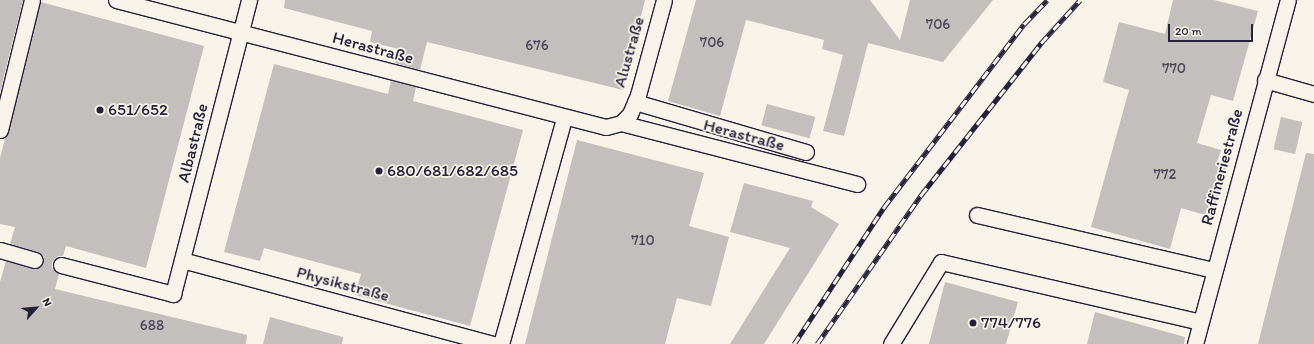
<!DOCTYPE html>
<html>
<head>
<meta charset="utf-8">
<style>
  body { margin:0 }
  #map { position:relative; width:1314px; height:344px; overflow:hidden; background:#f7f3e8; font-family:Itim,sans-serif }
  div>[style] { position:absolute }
  .building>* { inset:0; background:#c2bfbd; transform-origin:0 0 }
  .roads { filter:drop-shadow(1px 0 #22223b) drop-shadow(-1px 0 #22223b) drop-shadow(0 1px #22223b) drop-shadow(0 -1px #22223b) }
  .service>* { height:15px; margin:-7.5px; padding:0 7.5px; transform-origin:7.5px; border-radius:7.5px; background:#f7f3e8 }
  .rail>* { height:4.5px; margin-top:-2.25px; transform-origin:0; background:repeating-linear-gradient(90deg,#f7f3e8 0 9px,#22223b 0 18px); box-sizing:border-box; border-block:1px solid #22223b }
  .dots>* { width:11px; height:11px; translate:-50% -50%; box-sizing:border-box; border:2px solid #f7f3e8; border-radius:50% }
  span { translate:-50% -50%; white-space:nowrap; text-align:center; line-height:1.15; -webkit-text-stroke:3.5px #f7f3e8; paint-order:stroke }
  .number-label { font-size:15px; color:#4a495c }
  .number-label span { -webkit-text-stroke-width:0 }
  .street-label { font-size:17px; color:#22223b }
  .poi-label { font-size:17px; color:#22223b }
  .left { translate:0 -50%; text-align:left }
  .north { position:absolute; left:16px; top:288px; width:40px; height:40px; -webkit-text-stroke:3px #f7f3e8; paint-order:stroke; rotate:63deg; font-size:11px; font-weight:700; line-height:16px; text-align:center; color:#22223b }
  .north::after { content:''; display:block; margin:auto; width:14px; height:18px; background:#22223b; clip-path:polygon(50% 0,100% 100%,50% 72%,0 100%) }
  .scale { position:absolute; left:1168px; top:24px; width:85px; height:18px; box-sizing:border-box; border:2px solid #22223b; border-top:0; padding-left:5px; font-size:12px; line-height:14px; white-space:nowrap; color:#22223b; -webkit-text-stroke:3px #f7f3e8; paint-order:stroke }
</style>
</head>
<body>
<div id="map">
  <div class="building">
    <div style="clip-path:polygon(0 0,23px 0,0 92px)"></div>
    <div style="clip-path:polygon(285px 0,645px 0,623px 90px,427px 42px,420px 70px,395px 63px,399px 49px,370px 42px,372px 31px,284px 8px)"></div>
    <div style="clip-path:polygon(696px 0,870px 0,900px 40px,910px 0,993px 0,943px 62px,868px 43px,844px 136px,823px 131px,843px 55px,822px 49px,824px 40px,746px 20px,720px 116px,668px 101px)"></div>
    <div style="clip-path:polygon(1173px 0,1214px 0,1258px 11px,1233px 101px,1211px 95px,1197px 143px,1221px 150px,1217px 162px,1227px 165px,1214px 210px,1207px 208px,1205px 215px,1181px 208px,1170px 249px,1091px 227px,1129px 90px,1103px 82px,1119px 22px,1165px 34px)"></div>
    <div style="clip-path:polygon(41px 2px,204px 46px,146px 268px,66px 246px,63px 256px,58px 256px,52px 262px,52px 268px,59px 274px,55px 289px,247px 335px,246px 344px,0 344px,0 282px,6px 261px,33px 269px,41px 267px,44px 262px,44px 257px,38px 252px,10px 244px,15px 227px,0 224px,0 158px)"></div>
    <div style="clip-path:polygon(274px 64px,388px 94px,391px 81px,416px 87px,413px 101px,523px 130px,470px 326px,355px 295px,361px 274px,264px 248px,260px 261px,224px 252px)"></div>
    <div style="left:767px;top:104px;width:50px;height:22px;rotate:15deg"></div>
    <div style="left:1281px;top:117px;width:22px;height:33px;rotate:13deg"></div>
    <div style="clip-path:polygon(577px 140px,704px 173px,689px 226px,729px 237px,711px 306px,677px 298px,665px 344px,525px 344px)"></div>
    <div style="clip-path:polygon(1306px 153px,1314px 154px,1314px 344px,1258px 344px)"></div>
    <div style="clip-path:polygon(744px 183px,813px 201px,811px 207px,839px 224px,764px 344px,730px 344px,790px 248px,730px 232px)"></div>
    <div style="clip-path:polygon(945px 282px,1018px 302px,1006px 344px,929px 344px)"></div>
    <div style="clip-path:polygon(1095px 312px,1185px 337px,1184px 344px,1087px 344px)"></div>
    <div style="clip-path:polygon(270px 317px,343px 337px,342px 344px,263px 344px)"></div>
  </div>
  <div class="roads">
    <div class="service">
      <div style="left:116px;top:0;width:506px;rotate:14.53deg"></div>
      <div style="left:606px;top:127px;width:16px;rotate:-15deg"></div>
      <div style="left:621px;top:123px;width:13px;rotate:-45deg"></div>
      <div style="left:630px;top:114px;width:21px;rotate:-67deg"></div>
      <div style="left:638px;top:95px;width:98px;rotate:-74.7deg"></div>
      <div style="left:1265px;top:80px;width:51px;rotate:15.9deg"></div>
      <div style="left:635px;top:102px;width:178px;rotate:16.3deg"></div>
      <div style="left:621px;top:123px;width:244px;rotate:14.5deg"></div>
      <div style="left:0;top:130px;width:134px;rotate:-76.2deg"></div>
      <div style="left:977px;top:215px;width:243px;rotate:13.1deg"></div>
      <div style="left:0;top:250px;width:36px;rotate:16deg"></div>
      <div style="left:182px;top:260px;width:322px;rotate:15.1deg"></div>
      <div style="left:61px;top:265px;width:116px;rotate:14.5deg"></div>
      <div style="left:173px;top:294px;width:304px;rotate:-75.5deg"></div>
      <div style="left:501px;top:344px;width:235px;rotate:-74.4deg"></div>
      <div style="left:891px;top:344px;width:96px;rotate:-58.6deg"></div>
      <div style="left:941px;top:262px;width:266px;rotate:13deg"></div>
      <div style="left:1195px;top:344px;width:356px;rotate:-74.9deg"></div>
    </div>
  </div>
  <div class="rail">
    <div style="left:794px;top:344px;width:164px;rotate:-56.7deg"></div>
    <div style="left:884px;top:207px;width:230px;rotate:-52.6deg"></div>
    <div style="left:1024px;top:24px;width:33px;rotate:-46deg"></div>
    <div style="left:817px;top:344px;width:182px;rotate:-55.1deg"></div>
    <div style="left:921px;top:195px;width:194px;rotate:-51.7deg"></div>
    <div style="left:1041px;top:43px;width:58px;rotate:-47.8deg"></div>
  </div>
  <div class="dots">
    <div style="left:100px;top:110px;background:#22223b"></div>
    <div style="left:379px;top:171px;background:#22223b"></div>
    <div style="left:973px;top:323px;background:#22223b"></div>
  </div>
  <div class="number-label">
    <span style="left:938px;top:25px">706</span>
    <span style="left:712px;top:43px">706</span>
    <span style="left:537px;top:46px">676</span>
    <span style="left:1174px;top:69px">770</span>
    <span style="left:1165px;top:175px">772</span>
    <span style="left:643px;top:241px">710</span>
    <span style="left:152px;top:326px">688</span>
  </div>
  <div class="street-label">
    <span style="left:373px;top:48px;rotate:15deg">Herastraße</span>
    <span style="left:629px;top:52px;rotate:-74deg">Alustraße</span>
    <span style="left:744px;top:135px;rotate:15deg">Herastraße</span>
    <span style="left:193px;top:143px;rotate:-76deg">Albastraße</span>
    <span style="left:1222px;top:167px;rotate:-75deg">Raffineriestraße</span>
    <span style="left:343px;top:284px;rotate:15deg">Physikstraße</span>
  </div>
  <div class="poi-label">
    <span class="left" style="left:108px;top:110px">651/652</span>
    <span class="left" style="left:387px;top:171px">680/681/682/685</span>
    <span class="left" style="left:981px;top:323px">774/776</span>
  </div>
  <div class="north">N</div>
  <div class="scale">20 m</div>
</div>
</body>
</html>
